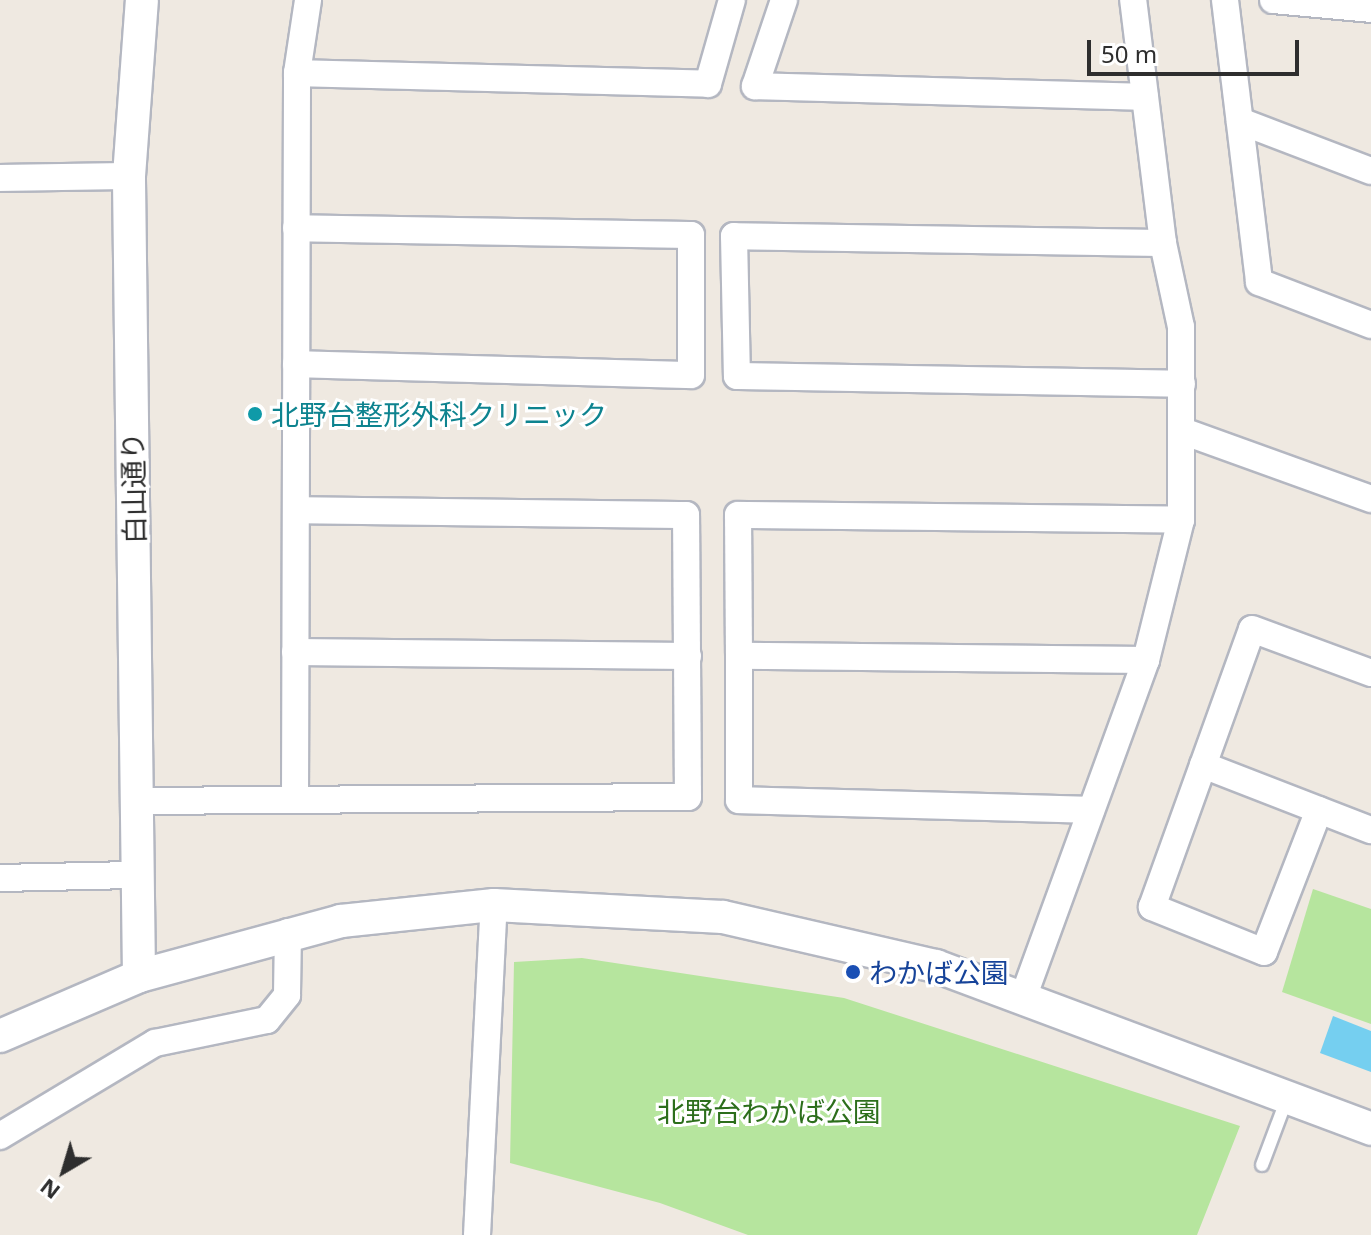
<!DOCTYPE html>
<html>
<head>
<meta charset="utf-8">
<style>
  body { margin:0 }
  #map { position:relative; width:1371px; height:1235px; overflow:hidden; background:#efe9e1; font-family:"Noto Sans","Noto Sans JP",sans-serif }
  div>[style] { position:absolute }
  .green>* { inset:0; background:#b6e59e }
  .water>* { inset:0; background:#75cff0 }
  .roads { filter:drop-shadow(2px 0 #b4b7c1) drop-shadow(-2px 0 #b4b7c1) drop-shadow(0 2px #b4b7c1) drop-shadow(0 -2px #b4b7c1) }
  .service>* { height:12px; margin:-6px; padding:0 6px; transform-origin:6px; border-radius:6px; background:#fff }
  .minor>* { height:26px; margin:-13px; padding:0 13px; transform-origin:13px; border-radius:13px; background:#fff }
  .tertiary>* { height:32px; margin:-16px; padding:0 16px; transform-origin:16px; border-radius:16px; background:#fff }
  .dots>* { width:22px; height:22px; translate:-50% -50%; box-sizing:border-box; border:4px solid #fff; border-radius:50% }
  span { translate:-50% -50%; white-space:nowrap; text-align:center; line-height:1.15; -webkit-text-stroke:6px #fff; paint-order:stroke }
  .culture-label { font-size:28px; color:#0d838f }
  .left { translate:0 -50%; text-align:left }
  .street-label { font-size:28px; color:#2e2e2e }
  .transit-label { font-size:28px; color:#164399 }
  .park-label { font-size:28px; color:#2c6e1b }
  .north { position:absolute; left:24px; top:1131px; width:80px; height:80px; -webkit-text-stroke:6px #fff; paint-order:stroke; rotate:218deg; font-size:22px; font-weight:700; line-height:32px; text-align:center; color:#2e2e2e }
  .north::after { content:''; display:block; margin:auto; width:28px; height:36px; background:#2e2e2e; clip-path:polygon(50% 0,100% 100%,50% 72%,0 100%) }
  .scale { position:absolute; left:1087px; top:40px; width:212px; height:36px; box-sizing:border-box; border:4px solid #2e2e2e; border-top:0; padding-left:10px; font-size:24px; line-height:28px; white-space:nowrap; color:#2e2e2e; -webkit-text-stroke:6px #fff; paint-order:stroke }
</style>
</head>
<body>
<div id="map">
  <div class="green">
    <div style="clip-path:polygon(1313px 889px,1371px 909px,1371px 1024px,1282px 992px)"></div>
    <div style="clip-path:polygon(582px 958px,844px 998px,1240px 1126px,1197px 1235px,748px 1235px,660px 1203px,510px 1163px,514px 962px)"></div>
  </div>
  <div class="water">
    <div style="clip-path:polygon(1333px 1016px,1371px 1031px,1371px 1072px,1320px 1053px)"></div>
  </div>
  <div class="roads">
    <div class="service">
      <div style="left:1262px;top:1165px;width:68px;rotate:-69.4deg"></div>
    </div>
    <div class="minor">
      <div style="left:784px;top:0;width:91px;rotate:108.6deg"></div>
      <div style="left:755px;top:86px;width:390px;rotate:1.6deg"></div>
      <div style="left:1225px;top:0;width:284px;rotate:83.1deg"></div>
      <div style="left:1259px;top:282px;width:120px;rotate:21deg"></div>
      <div style="left:1273px;top:0;width:98px;rotate:5.2deg"></div>
      <div style="left:297px;top:73px;width:411px;rotate:1.5deg"></div>
      <div style="left:708px;top:84px;width:87px;rotate:-74.1deg"></div>
      <div style="left:1240px;top:121px;width:140px;rotate:20.9deg"></div>
      <div style="left:0;top:178px;width:129px;rotate:-0.9deg"></div>
      <div style="left:1163px;top:243px;width:429px;rotate:-179.1deg"></div>
      <div style="left:734px;top:236px;width:140px;rotate:88.8deg"></div>
      <div style="left:737px;top:376px;width:445px;rotate:1deg"></div>
      <div style="left:296px;top:364px;width:395px;rotate:1.6deg"></div>
      <div style="left:691px;top:375px;width:140px;rotate:-90deg"></div>
      <div style="left:691px;top:235px;width:395px;rotate:-179deg"></div>
      <div style="left:1185px;top:432px;width:198px;rotate:19.8deg"></div>
      <div style="left:295px;top:652px;width:393px;rotate:0.6deg"></div>
      <div style="left:739px;top:656px;width:144px;rotate:90deg"></div>
      <div style="left:739px;top:800px;width:352px;rotate:1.6deg"></div>
      <div style="left:1146px;top:660px;width:407px;rotate:-179.4deg"></div>
      <div style="left:739px;top:656px;width:141px;rotate:-90.4deg"></div>
      <div style="left:738px;top:515px;width:443px;rotate:0.6deg"></div>
      <div style="left:1203px;top:765px;width:180px;rotate:21.2deg"></div>
      <div style="left:295px;top:800px;width:727px;rotate:-89.84deg"></div>
      <div style="left:297px;top:73px;width:74px;rotate:-81.4deg"></div>
      <div style="left:136px;top:801px;width:552px;rotate:-0.42deg"></div>
      <div style="left:688px;top:797px;width:282px;rotate:-90.4deg"></div>
      <div style="left:686px;top:515px;width:390px;rotate:-179.3deg"></div>
      <div style="left:1319px;top:810px;width:152px;rotate:111.2deg"></div>
      <div style="left:1264px;top:952px;width:121px;rotate:-158.1deg"></div>
      <div style="left:1152px;top:907px;width:295px;rotate:-70.2deg"></div>
      <div style="left:1252px;top:629px;width:127px;rotate:20.3deg"></div>
      <div style="left:0;top:878px;width:137px;rotate:-1.3deg"></div>
      <div style="left:1023px;top:998px;width:360px;rotate:-70deg"></div>
      <div style="left:1146px;top:660px;width:144px;rotate:-76deg"></div>
      <div style="left:1181px;top:520px;width:193px;rotate:-90deg"></div>
      <div style="left:1181px;top:327px;width:86px;rotate:-102.1deg"></div>
      <div style="left:1163px;top:243px;width:245px;rotate:-97deg"></div>
      <div style="left:0;top:1136px;width:181px;rotate:-31deg"></div>
      <div style="left:155px;top:1043px;width:114px;rotate:-11.6deg"></div>
      <div style="left:267px;top:1020px;width:32px;rotate:-51deg"></div>
      <div style="left:287px;top:995px;width:63px;rotate:-89.1deg"></div>
      <div style="left:477px;top:1235px;width:330px;rotate:-87.1deg"></div>
    </div>
    <div class="tertiary">
      <div style="left:139px;top:976px;width:800px;rotate:-90.72deg"></div>
      <div style="left:129px;top:176px;width:176px;rotate:-85.8deg"></div>
      <div style="left:0;top:1036px;width:151px;rotate:-23.3deg"></div>
      <div style="left:139px;top:976px;width:209px;rotate:-15.2deg"></div>
      <div style="left:341px;top:921px;width:154px;rotate:-6deg"></div>
      <div style="left:494px;top:905px;width:229px;rotate:3deg"></div>
      <div style="left:723px;top:917px;width:219px;rotate:13deg"></div>
      <div style="left:936px;top:966px;width:465px;rotate:20.5deg"></div>
    </div>
  </div>
  <div class="dots">
    <div style="left:255px;top:414px;background:#0f9aa8"></div>
    <div style="left:853px;top:972px;background:#1a4fb4"></div>
  </div>
  <div class="culture-label">
    <span class="left" style="left:271px;top:414px">北野台整形外科クリニック</span>
  </div>
  <div class="street-label">
    <span style="left:133px;top:488px;rotate:-91deg">白山通り</span>
  </div>
  <div class="transit-label">
    <span class="left" style="left:869px;top:972px">わかば公園</span>
  </div>
  <div class="park-label">
    <span style="left:769px;top:1111px">北野台わかば公園</span>
  </div>
  <div class="north">N</div>
  <div class="scale">50 m</div>
</div>
</body>
</html>
